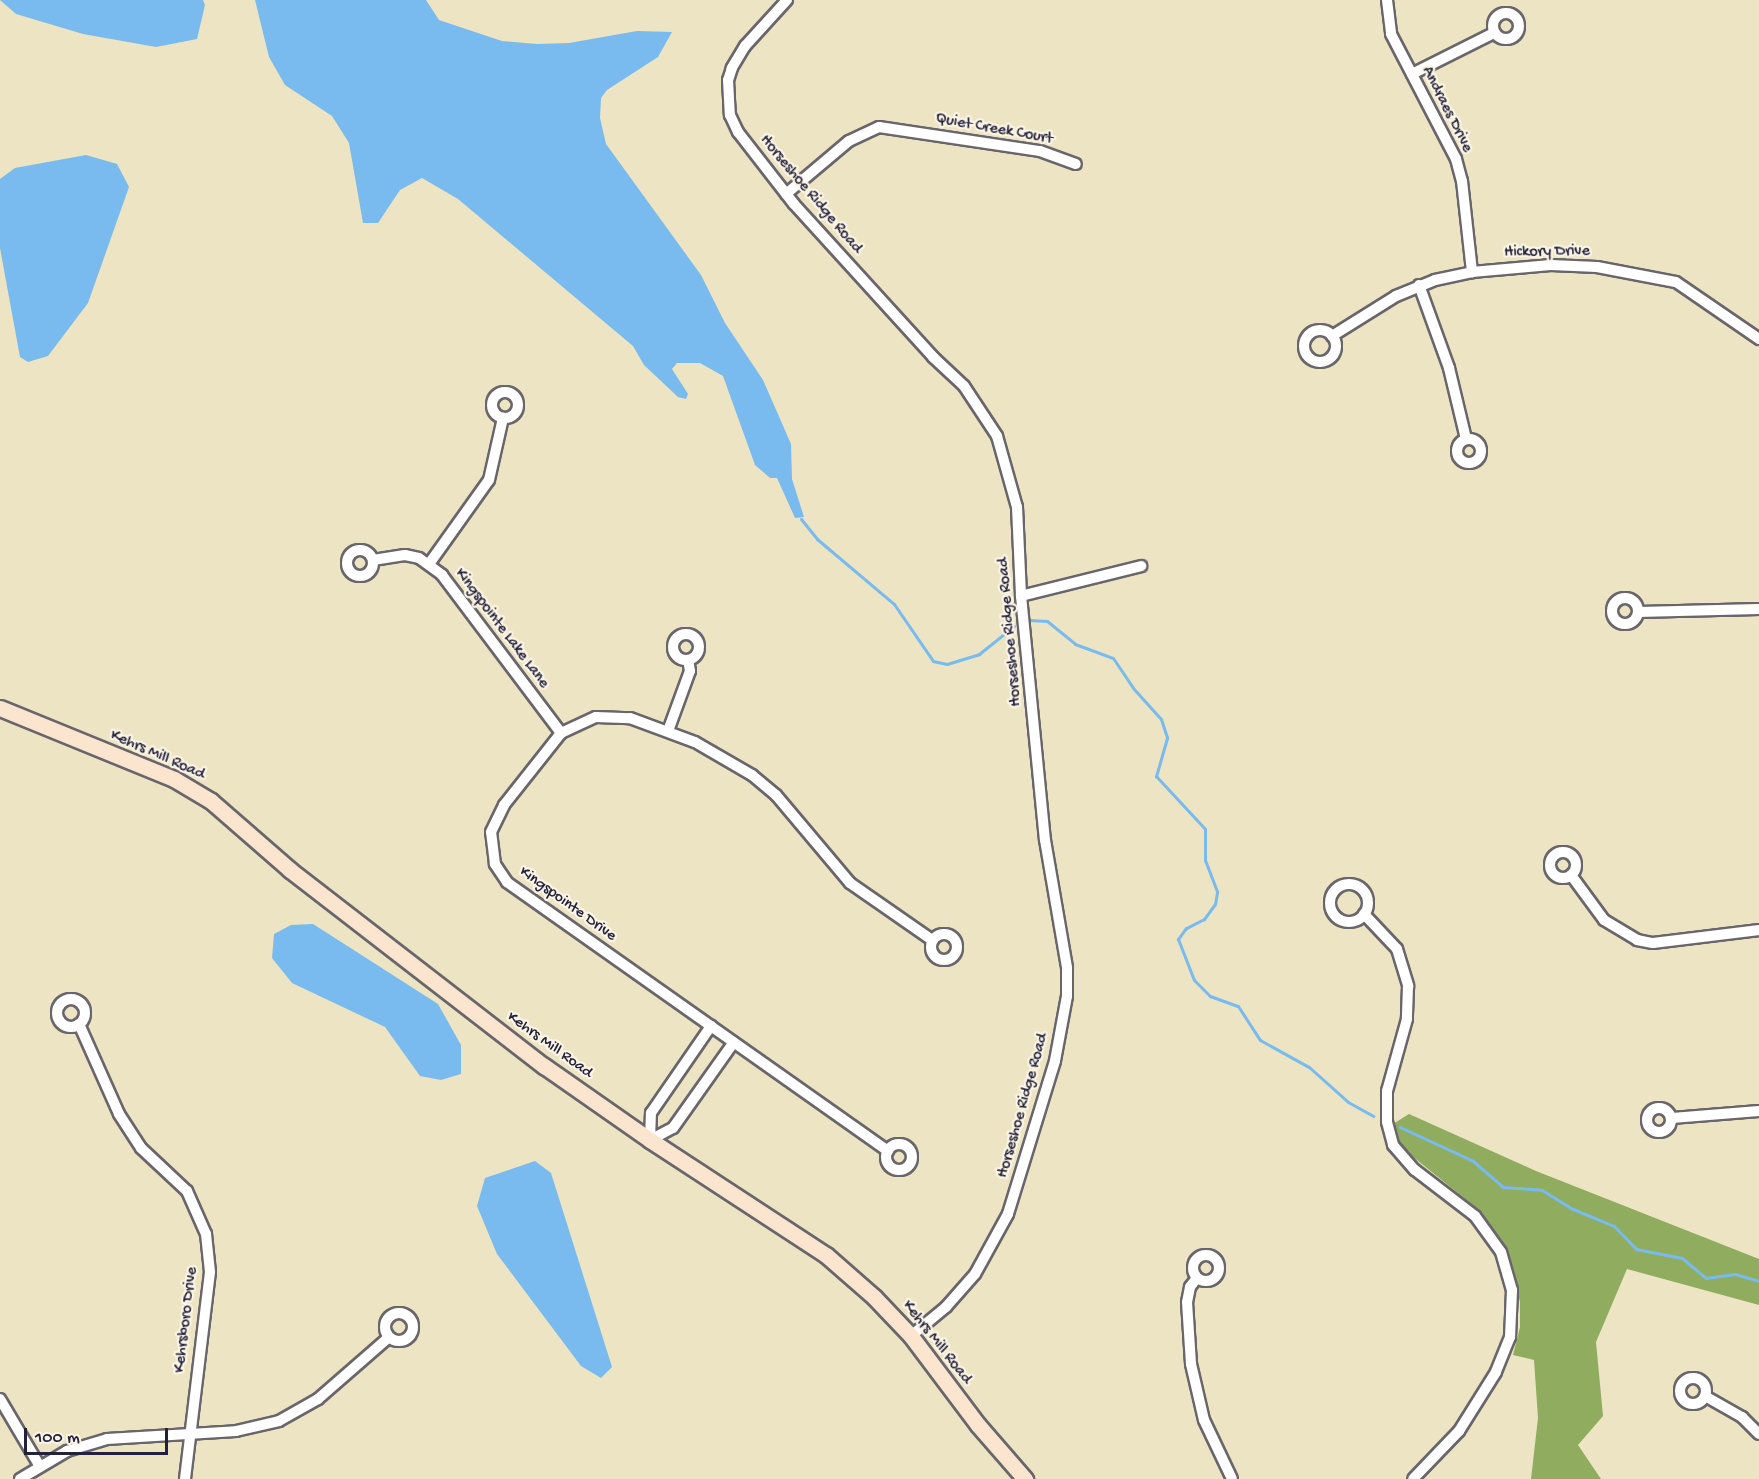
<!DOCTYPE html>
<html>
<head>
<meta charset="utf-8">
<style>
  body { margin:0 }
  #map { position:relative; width:1759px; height:1479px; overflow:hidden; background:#ece4c3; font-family:"Gochi Hand",sans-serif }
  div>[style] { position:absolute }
  .forest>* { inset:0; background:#90ac5f }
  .water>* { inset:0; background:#79bbee }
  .stream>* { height:3px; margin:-1.5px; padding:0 1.5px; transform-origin:1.5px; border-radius:1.5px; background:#79bbee }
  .roads { filter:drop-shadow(2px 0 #69666b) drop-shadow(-2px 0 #69666b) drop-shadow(0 2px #69666b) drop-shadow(0 -2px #69666b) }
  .minor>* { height:10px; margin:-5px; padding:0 5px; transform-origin:5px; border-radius:5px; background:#fff }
  .minor>.ring { margin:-5px; padding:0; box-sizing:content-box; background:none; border:10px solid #fff; border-radius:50% }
  .secondary>* { height:15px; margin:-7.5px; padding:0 7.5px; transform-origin:7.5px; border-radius:7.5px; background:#fce5cf }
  span { translate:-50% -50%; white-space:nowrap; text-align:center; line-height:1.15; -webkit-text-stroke:4.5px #fcf5e5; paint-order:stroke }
  .street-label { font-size:16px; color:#22223b }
  .scale { position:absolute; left:24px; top:1428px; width:144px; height:27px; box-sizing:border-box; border:3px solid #22223b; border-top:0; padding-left:8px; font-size:18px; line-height:21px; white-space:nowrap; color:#22223b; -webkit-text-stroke:4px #fcf5e5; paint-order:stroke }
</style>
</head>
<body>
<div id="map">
  <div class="forest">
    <div style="clip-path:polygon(1409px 1114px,1536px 1171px,1759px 1259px,1759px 1305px,1627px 1269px,1596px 1342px,1603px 1416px,1578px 1445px,1601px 1479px,1531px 1479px,1538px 1418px,1534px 1360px,1513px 1355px,1520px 1327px,1520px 1302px,1508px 1253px,1474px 1206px,1402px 1148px,1393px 1124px)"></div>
  </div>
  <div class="water">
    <div style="clip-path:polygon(0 0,203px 0,205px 5px,197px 39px,156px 47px,83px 34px,16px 14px)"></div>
    <div style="clip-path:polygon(255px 0,426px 0,439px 20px,502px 41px,537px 44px,569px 43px,637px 31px,672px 32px,658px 57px,607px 90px,601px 98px,600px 118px,606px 144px,701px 275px,725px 323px,763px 380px,791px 444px,792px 479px,804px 517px,795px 518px,777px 478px,770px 478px,755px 465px,723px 376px,700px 363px,677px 363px,672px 369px,688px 394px,686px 399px,678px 397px,644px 365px,633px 346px,458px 199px,422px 178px,400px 190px,378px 223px,363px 223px,349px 143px,332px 116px,285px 85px,269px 57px)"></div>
    <div style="clip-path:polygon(86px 155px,117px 164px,129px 187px,88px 303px,48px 356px,28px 362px,20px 357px,0 248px,0 179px,15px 168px)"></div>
    <div style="clip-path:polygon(313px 924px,438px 1004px,461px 1045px,461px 1074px,441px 1080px,420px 1076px,385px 1027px,292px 983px,272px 958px,274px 934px,291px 925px)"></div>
    <div style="clip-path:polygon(535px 1161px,551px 1173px,612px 1367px,601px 1378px,581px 1366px,497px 1254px,477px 1206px,485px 1178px)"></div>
  </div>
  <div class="stream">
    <div style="left:801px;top:519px;width:26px;rotate:51deg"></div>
    <div style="left:817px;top:539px;width:101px;rotate:40.2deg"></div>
    <div style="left:894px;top:604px;width:69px;rotate:55.6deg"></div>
    <div style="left:933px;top:661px;width:14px;rotate:12deg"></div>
    <div style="left:947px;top:664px;width:34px;rotate:-17deg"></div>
    <div style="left:979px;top:654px;width:45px;rotate:-38.7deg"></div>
    <div style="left:1029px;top:620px;width:18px;rotate:3deg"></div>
    <div style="left:1047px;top:621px;width:36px;rotate:39deg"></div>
    <div style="left:1075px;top:644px;width:40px;rotate:20.2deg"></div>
    <div style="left:1113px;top:658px;width:36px;rotate:56deg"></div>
    <div style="left:1133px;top:688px;width:42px;rotate:47.9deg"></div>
    <div style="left:1161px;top:719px;width:20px;rotate:72deg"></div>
    <div style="left:1167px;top:738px;width:40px;rotate:106deg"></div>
    <div style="left:1156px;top:776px;width:72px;rotate:47.2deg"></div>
    <div style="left:1205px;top:829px;width:31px;rotate:90deg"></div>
    <div style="left:1205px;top:860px;width:34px;rotate:69deg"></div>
    <div style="left:1217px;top:892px;width:12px;rotate:99deg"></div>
    <div style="left:1215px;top:904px;width:19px;rotate:126deg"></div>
    <div style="left:1204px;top:919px;width:20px;rotate:153deg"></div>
    <div style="left:1186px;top:928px;width:14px;rotate:126deg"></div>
    <div style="left:1178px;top:939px;width:44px;rotate:68.7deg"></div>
    <div style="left:1194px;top:980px;width:23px;rotate:45deg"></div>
    <div style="left:1210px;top:996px;width:30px;rotate:20deg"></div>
    <div style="left:1238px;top:1006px;width:40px;rotate:57.1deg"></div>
    <div style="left:1260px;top:1040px;width:56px;rotate:28.9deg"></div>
    <div style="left:1309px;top:1067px;width:52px;rotate:41.9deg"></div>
    <div style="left:1348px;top:1102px;width:29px;rotate:29deg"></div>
    <div style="left:1400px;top:1127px;width:81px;rotate:25deg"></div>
    <div style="left:1473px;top:1161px;width:40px;rotate:41deg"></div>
    <div style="left:1503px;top:1187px;width:39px;rotate:4deg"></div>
    <div style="left:1542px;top:1190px;width:36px;rotate:32deg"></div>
    <div style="left:1573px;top:1209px;width:44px;rotate:22.5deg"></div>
    <div style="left:1614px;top:1226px;width:32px;rotate:46deg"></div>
    <div style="left:1636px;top:1249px;width:47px;rotate:11.1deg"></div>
    <div style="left:1682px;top:1258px;width:31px;rotate:40deg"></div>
    <div style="left:1706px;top:1278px;width:29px;rotate:-8deg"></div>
    <div style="left:1735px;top:1274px;width:25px;rotate:16deg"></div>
  </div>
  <div class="roads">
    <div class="minor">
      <div style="left:787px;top:0;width:62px;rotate:132.4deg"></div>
      <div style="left:745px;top:46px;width:26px;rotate:121deg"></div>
      <div style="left:732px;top:68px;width:13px;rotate:108deg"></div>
      <div style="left:728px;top:80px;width:35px;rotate:87deg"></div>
      <div style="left:730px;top:115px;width:19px;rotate:65deg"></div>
      <div style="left:738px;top:132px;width:91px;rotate:52.1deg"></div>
      <div style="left:794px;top:204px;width:207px;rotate:47.7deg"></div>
      <div style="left:933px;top:357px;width:42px;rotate:43.1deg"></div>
      <div style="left:964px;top:386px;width:60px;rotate:56.6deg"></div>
      <div style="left:997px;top:436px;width:74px;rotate:74.3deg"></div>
      <div style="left:1017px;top:507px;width:89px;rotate:87.4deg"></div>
      <div style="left:1021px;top:596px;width:245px;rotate:84.4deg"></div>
      <div style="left:1045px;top:840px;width:130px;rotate:80.2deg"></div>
      <div style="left:1067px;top:968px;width:28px;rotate:90deg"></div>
      <div style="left:1067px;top:996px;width:66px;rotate:100.5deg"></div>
      <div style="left:1055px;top:1061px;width:160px;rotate:107.1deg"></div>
      <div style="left:1008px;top:1214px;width:68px;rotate:118.8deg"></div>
      <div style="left:975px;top:1274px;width:44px;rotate:131.3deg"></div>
      <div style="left:946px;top:1307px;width:45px;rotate:140.4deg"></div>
      <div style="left:1387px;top:0;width:34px;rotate:83deg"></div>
      <div style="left:1391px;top:34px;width:141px;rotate:62.5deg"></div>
      <div style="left:1456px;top:159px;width:23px;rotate:75deg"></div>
      <div style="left:1462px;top:181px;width:92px;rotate:83.7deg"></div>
      <div class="ring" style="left:1493px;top:13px;width:16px;height:16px"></div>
      <div style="left:1412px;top:74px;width:92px;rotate:-26.6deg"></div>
      <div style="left:786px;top:194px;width:82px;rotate:-40.1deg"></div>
      <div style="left:849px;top:141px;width:33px;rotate:-25deg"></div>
      <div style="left:879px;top:127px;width:163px;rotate:8.5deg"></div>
      <div style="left:1040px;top:151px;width:38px;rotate:20deg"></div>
      <div style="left:1419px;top:285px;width:88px;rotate:70.1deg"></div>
      <div style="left:1449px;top:368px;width:73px;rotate:76.5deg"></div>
      <div class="ring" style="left:1304px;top:330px;width:22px;height:22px"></div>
      <div style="left:1332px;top:336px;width:75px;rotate:-32deg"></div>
      <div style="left:1396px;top:296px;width:42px;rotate:-22.3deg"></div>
      <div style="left:1435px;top:280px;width:38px;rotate:-12deg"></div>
      <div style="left:1472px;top:272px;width:79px;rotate:-5.1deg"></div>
      <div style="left:1551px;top:265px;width:46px;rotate:2.5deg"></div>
      <div style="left:1597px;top:267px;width:80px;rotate:10.8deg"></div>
      <div style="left:1676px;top:282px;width:101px;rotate:34.5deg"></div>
      <div class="ring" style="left:492px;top:392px;width:16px;height:16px"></div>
      <div class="ring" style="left:1457px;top:439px;width:14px;height:14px"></div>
      <div class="ring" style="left:347px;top:550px;width:16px;height:16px"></div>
      <div style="left:373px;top:560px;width:32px;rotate:-9deg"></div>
      <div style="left:405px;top:555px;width:14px;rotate:12deg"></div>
      <div style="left:419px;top:558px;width:29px;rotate:36deg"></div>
      <div style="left:442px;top:575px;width:198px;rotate:53deg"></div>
      <div style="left:429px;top:564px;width:103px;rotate:-54.5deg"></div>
      <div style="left:489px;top:480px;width:64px;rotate:-77.3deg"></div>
      <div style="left:1021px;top:596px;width:124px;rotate:-14deg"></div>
      <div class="ring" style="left:1612px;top:598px;width:16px;height:16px"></div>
      <div style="left:1638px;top:612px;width:121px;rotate:-1.4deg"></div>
      <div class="ring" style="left:673px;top:634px;width:16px;height:16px"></div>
      <div style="left:668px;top:731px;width:64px;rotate:-69.9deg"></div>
      <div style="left:690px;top:671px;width:11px;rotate:-100deg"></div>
      <div class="ring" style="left:1550px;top:852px;width:16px;height:16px"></div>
      <div style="left:1571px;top:875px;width:56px;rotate:53.7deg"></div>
      <div style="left:1604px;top:920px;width:39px;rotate:31deg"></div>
      <div style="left:1637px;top:940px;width:16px;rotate:11deg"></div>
      <div style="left:1653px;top:943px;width:107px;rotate:-7deg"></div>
      <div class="ring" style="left:1330px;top:884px;width:28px;height:28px"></div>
      <div style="left:1364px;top:914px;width:48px;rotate:46.7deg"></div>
      <div style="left:1397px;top:949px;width:39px;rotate:73deg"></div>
      <div style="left:1408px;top:986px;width:33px;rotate:92deg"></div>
      <div style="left:1407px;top:1019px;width:75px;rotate:105.5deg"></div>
      <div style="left:1387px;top:1091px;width:31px;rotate:90deg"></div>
      <div style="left:1387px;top:1122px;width:24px;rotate:75deg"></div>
      <div style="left:1393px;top:1145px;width:33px;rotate:49deg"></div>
      <div style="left:1415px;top:1170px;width:76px;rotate:37.5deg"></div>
      <div style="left:1475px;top:1216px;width:44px;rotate:54.2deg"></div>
      <div style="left:1501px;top:1252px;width:40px;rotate:74deg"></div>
      <div style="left:1512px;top:1290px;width:47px;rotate:92.4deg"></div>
      <div style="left:1510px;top:1337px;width:38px;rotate:112deg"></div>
      <div style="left:1496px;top:1372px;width:70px;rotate:122.1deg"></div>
      <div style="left:1459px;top:1431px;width:66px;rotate:133.8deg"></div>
      <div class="ring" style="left:931px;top:934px;width:16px;height:16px"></div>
      <div class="ring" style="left:57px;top:999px;width:18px;height:18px"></div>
      <div style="left:79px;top:1024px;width:98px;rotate:66deg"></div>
      <div style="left:119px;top:1114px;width:40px;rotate:57.1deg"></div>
      <div style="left:141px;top:1148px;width:63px;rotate:43.1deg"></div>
      <div style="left:187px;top:1191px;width:47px;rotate:66.2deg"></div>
      <div style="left:206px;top:1234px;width:38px;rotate:84deg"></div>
      <div style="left:210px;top:1272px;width:209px;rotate:96.9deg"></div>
      <div class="ring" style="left:1647px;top:1108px;width:14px;height:14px"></div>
      <div style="left:1672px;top:1118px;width:87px;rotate:-4.6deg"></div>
      <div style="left:650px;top:1140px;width:27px;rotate:-88deg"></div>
      <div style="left:651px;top:1113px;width:106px;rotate:-55.4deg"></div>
      <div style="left:650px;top:1140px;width:26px;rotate:-28deg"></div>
      <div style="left:673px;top:1128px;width:105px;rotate:-54.7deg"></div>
      <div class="ring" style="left:886px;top:1144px;width:16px;height:16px"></div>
      <div style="left:888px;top:1151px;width:466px;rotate:-144.8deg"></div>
      <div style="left:507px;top:882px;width:22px;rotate:-124deg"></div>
      <div style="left:495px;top:864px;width:32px;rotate:-97deg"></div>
      <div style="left:491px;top:832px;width:30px;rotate:-64deg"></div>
      <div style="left:504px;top:805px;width:92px;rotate:-51.6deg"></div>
      <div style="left:561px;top:733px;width:38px;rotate:-25deg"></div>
      <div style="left:596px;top:717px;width:34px;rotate:2deg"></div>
      <div style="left:630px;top:718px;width:69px;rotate:20.3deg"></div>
      <div style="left:695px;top:742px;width:66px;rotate:30.1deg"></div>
      <div style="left:752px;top:775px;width:31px;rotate:40deg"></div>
      <div style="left:776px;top:795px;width:115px;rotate:49.9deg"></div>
      <div style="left:850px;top:883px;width:100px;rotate:34.8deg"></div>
      <div class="ring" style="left:1193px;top:1255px;width:16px;height:16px"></div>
      <div style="left:1197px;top:1278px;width:11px;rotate:128deg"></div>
      <div style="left:1190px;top:1287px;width:15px;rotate:101deg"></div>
      <div style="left:1187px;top:1302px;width:62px;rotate:86.3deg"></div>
      <div style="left:1191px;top:1364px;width:57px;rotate:76.9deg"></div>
      <div style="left:1204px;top:1420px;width:65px;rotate:64.6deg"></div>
      <div class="ring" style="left:385px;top:1313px;width:18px;height:18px"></div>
      <div class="ring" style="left:1680px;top:1378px;width:16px;height:16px"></div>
      <div style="left:1705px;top:1396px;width:43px;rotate:29.6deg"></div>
      <div style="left:1742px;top:1417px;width:24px;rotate:45deg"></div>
      <div style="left:0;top:1399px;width:77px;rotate:59.4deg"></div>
      <div style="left:20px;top:1479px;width:55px;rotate:-30.8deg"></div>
      <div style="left:67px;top:1451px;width:42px;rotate:-16.7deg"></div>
      <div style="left:107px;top:1439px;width:129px;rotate:-3.5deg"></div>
      <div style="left:236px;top:1431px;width:44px;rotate:-13.1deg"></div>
      <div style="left:279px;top:1421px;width:45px;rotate:-29.4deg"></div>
      <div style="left:318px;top:1399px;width:94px;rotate:-41.1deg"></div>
    </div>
    <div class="secondary">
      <div style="left:0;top:708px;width:188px;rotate:22.2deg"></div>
      <div style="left:174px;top:779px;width:43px;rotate:30.7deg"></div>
      <div style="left:211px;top:801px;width:105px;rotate:41.1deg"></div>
      <div style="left:290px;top:870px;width:321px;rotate:37.7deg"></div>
      <div style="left:544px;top:1066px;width:129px;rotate:34.9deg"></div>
      <div style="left:650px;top:1140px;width:210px;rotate:33.2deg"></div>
      <div style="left:826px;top:1255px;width:64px;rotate:41.2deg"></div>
      <div style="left:874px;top:1297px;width:54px;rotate:46.5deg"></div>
      <div style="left:911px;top:1336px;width:111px;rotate:53deg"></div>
      <div style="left:978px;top:1425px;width:72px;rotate:49deg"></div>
    </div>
  </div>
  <div class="street-label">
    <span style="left:1446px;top:110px;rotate:63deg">Andraes Drive</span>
    <span style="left:994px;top:130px;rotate:10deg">Quiet Creek Court</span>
    <span style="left:810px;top:195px;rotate:50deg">Horseshoe Ridge Road</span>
    <span style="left:1547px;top:253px;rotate:-1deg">Hickory Drive</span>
    <span style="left:501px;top:629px;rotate:53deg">Kingspointe Lake Lane</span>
    <span style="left:1011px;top:632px;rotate:-95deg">Horseshoe Ridge Road</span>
    <span style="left:157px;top:756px;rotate:24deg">Kehrs Mill Road</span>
    <span style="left:567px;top:905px;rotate:36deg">Kingspointe Drive</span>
    <span style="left:549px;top:1046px;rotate:36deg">Kehrs Mill Road</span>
    <span style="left:1024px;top:1106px;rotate:-74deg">Horseshoe Ridge Road</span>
    <span style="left:187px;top:1320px;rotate:-83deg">Kehrsboro Drive</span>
    <span style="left:936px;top:1343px;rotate:52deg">Kehrs Mill Road</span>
  </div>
  <div class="scale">100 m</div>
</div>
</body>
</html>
